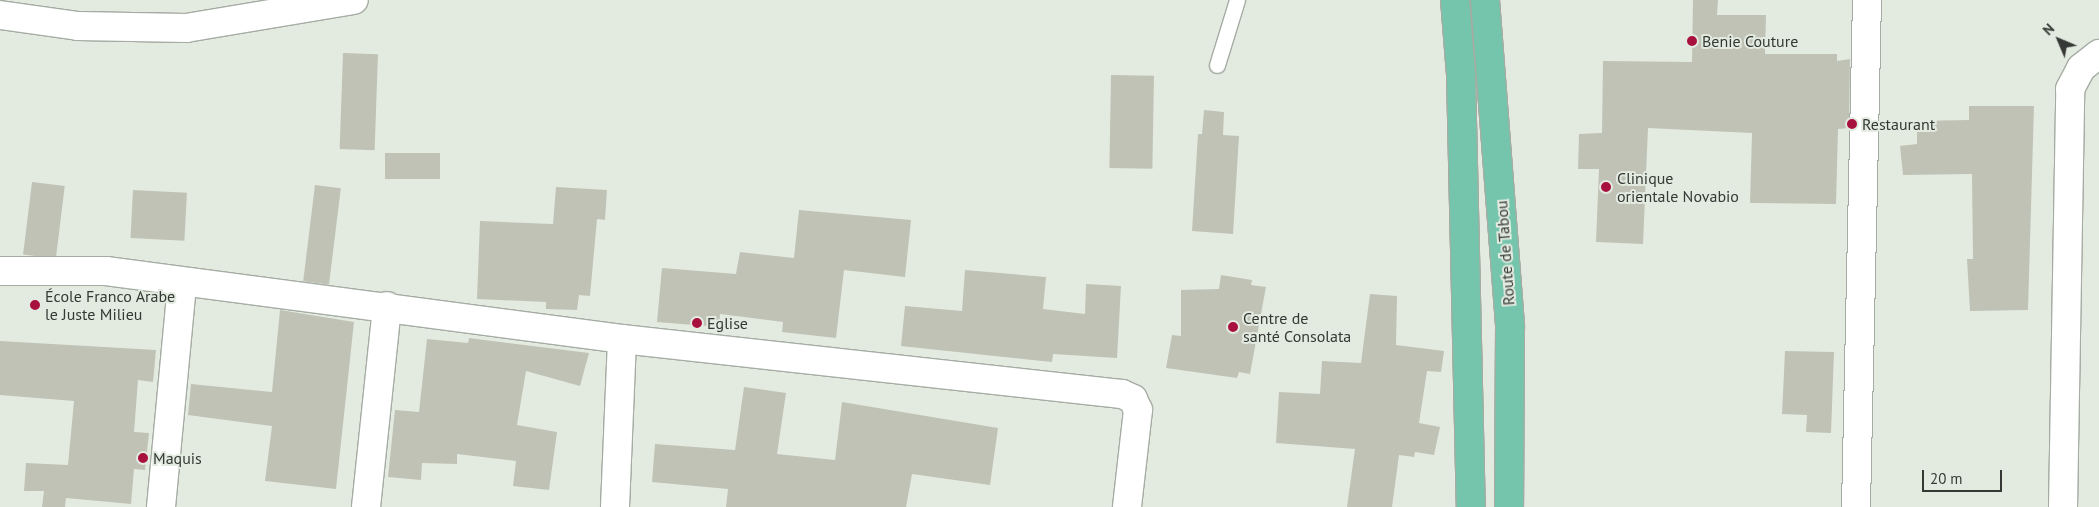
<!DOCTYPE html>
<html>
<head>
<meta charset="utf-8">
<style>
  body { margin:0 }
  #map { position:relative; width:2099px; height:507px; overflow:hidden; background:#e3ebe1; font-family:"PT Sans",sans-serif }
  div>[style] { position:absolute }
  .building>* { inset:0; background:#c0c2b6; transform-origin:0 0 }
  .roads { filter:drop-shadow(1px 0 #a5aca3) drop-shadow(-1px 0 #a5aca3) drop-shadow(0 1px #a5aca3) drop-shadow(0 -1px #a5aca3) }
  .service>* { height:15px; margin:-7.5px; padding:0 7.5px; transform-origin:7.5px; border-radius:7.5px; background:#fff }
  .minor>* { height:28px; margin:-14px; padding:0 14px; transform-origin:14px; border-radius:14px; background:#fff }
  .primary>* { height:28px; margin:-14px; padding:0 14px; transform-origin:14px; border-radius:14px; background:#75c5ac }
  .dots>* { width:14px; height:14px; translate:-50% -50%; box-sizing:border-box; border:2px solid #e3ebe1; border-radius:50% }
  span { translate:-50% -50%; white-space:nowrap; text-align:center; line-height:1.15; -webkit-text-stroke:4px #e3ebe1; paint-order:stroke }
  .poi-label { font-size:16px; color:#353834 }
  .left { translate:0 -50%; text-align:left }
  .street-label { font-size:16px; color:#353834 }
  .north { position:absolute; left:2034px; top:15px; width:50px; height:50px; -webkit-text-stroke:4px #e3ebe1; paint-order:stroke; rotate:315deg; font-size:14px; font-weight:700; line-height:20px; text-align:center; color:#353834 }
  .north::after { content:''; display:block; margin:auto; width:18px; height:22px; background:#353834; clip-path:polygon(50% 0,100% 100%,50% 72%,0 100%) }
  .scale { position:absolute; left:1922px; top:470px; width:80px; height:22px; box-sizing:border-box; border:2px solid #353834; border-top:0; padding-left:6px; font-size:15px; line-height:18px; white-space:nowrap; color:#353834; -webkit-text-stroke:4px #e3ebe1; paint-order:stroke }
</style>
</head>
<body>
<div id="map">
  <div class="building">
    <div style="clip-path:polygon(1693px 0,1718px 0,1717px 15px,1766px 15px,1765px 54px,1837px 54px,1837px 61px,1850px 59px,1849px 128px,1838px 129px,1836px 204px,1750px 203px,1752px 133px,1648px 128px,1643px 244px,1596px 242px,1599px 169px,1578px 169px,1579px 134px,1602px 133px,1603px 61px,1692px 62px)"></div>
    <div style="left:343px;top:53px;width:35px;height:96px;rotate:2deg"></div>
    <div style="left:1111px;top:75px;width:43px;height:93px;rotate:1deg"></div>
    <div style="clip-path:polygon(1969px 106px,2034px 106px,2028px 310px,1970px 311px,1967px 259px,1973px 259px,1972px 174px,1903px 175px,1900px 146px,1917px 144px,1917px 121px,1969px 120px)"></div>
    <div style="clip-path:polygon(1204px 110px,1224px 112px,1223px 135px,1239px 136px,1233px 234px,1192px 231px,1198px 134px,1202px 134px)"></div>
    <div style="left:385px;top:153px;width:55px;height:26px"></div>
    <div style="left:32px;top:182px;width:33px;height:73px;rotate:7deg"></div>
    <div style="left:315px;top:185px;width:26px;height:97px;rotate:7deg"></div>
    <div style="clip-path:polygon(556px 187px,607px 190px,605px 220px,597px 219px,590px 296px,579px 295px,577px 310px,546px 309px,546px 302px,477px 299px,480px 221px,553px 224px)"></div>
    <div style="left:133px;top:190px;width:54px;height:48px;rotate:3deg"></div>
    <div style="clip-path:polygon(799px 210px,911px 220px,905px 277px,844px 270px,836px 338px,782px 332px,783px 322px,720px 314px,719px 327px,657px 322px,662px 268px,736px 274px,740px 252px,794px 258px)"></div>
    <div style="clip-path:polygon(965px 270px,1046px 277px,1043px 309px,1085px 314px,1086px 284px,1121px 286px,1117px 358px,1053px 354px,1052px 362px,901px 346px,905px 306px,962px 311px)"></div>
    <div style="clip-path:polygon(1221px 275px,1252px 280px,1251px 285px,1266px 287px,1250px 374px,1239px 372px,1237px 378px,1166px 368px,1172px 335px,1181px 336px,1181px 290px,1219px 289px)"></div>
    <div style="clip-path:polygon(1370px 294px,1397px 296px,1396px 345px,1444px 351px,1441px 372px,1427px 371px,1419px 423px,1440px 427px,1434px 455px,1415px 452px,1414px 457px,1399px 455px,1392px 507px,1347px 507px,1355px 449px,1276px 443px,1279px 392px,1320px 394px,1322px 361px,1361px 363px)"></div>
    <div style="clip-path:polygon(280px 310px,354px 322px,336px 489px,265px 481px,272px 426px,188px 415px,191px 384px,272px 392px)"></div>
    <div style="clip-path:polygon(469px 338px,589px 353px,580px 386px,526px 371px,517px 425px,557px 432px,549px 490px,513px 486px,516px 461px,457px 454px,457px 464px,422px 463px,421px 480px,388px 477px,395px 410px,419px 412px,427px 339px,468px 343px)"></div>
    <div style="clip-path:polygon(0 341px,156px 350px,153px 382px,138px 380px,134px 432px,149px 433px,145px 470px,134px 469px,131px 504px,66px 498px,65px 507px,42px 507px,44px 491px,24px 491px,26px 463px,68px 465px,74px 401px,0 395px)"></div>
    <div style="clip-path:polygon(1785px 351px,1834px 352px,1831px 433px,1806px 432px,1807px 415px,1782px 414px)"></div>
    <div style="clip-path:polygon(744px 387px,786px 393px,777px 454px,835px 460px,842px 402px,998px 428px,990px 485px,912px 474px,906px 507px,726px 507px,728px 489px,652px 482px,655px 444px,735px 450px)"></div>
  </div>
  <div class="roads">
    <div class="service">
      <div style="left:1217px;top:65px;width:68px;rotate:-72.9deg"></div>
    </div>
    <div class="minor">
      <div style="left:0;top:15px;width:79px;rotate:8deg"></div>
      <div style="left:78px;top:26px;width:108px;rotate:1.1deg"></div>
      <div style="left:186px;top:28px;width:170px;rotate:-9.5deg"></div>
      <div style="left:0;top:271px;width:106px"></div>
      <div style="left:106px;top:271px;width:520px;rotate:7.51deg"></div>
      <div style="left:622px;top:339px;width:503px;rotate:6.28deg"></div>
      <div style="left:1122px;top:394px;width:12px;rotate:24deg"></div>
      <div style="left:1133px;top:399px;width:12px;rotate:66deg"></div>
      <div style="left:1138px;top:410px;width:98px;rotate:96.5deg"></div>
      <div style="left:161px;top:507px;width:225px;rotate:-84.6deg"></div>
      <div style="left:366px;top:507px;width:202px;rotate:-84deg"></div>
      <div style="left:615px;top:507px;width:168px;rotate:-87.6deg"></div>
      <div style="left:1856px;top:507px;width:507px;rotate:-88.76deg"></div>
      <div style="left:2063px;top:507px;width:418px;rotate:-89deg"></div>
      <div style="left:2070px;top:89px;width:24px;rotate:-62deg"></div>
      <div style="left:2081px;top:68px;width:23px;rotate:-38deg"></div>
    </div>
    <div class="primary">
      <div style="left:1455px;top:0;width:75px;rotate:85.4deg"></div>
      <div style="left:1461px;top:75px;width:432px;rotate:88.7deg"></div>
      <div style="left:1485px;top:0;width:328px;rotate:85.6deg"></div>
      <div style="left:1510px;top:327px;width:180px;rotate:90.3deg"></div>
    </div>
  </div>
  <div class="dots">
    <div style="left:1692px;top:41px;background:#a8113e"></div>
    <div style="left:1852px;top:124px;background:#a8113e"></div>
    <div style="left:1606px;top:187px;background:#a8113e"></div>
    <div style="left:35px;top:305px;background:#a8113e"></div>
    <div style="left:697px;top:323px;background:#a8113e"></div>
    <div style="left:1233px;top:327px;background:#a8113e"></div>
    <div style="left:143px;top:458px;background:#a8113e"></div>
  </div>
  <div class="poi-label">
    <span class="left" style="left:1702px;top:41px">Benie Couture</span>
    <span class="left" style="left:1862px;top:124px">Restaurant</span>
    <span class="left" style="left:1617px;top:187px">Clinique<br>orientale Novabio</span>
    <span class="left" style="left:45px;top:305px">École Franco Arabe<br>le Juste Milieu</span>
    <span class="left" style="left:1243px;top:327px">Centre de<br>santé Consolata</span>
    <span class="left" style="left:707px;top:323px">Eglise</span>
    <span class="left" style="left:153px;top:458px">Maquis</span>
  </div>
  <div class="street-label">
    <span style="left:1505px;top:253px;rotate:-94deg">Route de Tabou</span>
  </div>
  <div class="north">N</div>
  <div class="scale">20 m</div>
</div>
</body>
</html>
